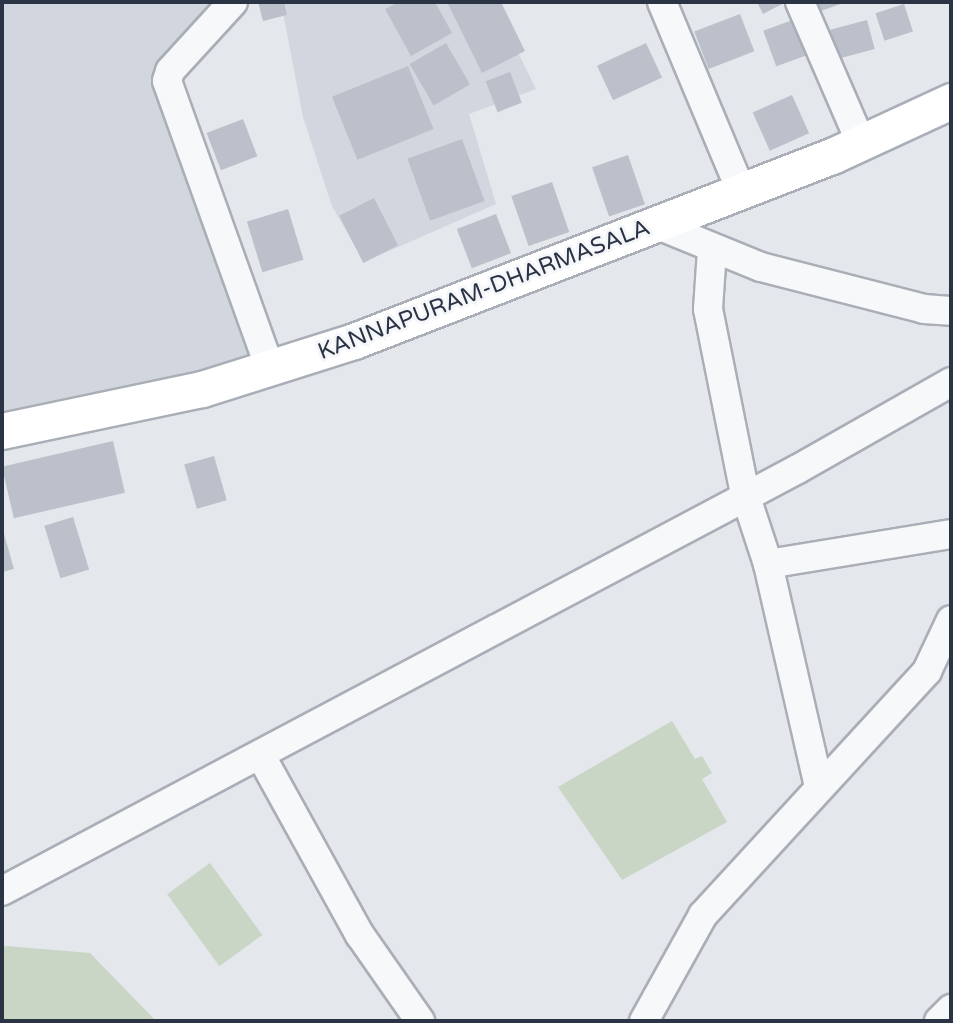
<!DOCTYPE html>
<html>
<head>
<meta charset="utf-8">
<style>
  body { margin:0 }
  #map { position:relative; width:953px; height:1023px; overflow:hidden; background:#e4e7ec; font-family:"Varela Round",sans-serif }
  div>[style] { position:absolute }
  .built>* { inset:0; background:#d2d6de }
  .green>* { inset:0; background:#c9d6c5; transform-origin:0 0 }
  .building>* { inset:0; background:#bbc0ca; transform-origin:0 0 }
  .roads { filter:drop-shadow(2px 0 #a9aeb7) drop-shadow(-2px 0 #a9aeb7) drop-shadow(0 2px #a9aeb7) drop-shadow(0 -2px #a9aeb7) }
  .minor>* { height:28px; margin:-14px; padding:0 14px; transform-origin:14px; border-radius:14px; background:#f7f8fa }
  .major>* { height:35px; margin:-17.5px; padding:0 17.5px; transform-origin:17.5px; border-radius:17.5px; background:#fff }
  span { translate:-50% -50%; white-space:nowrap; text-align:center; line-height:1.15; -webkit-text-stroke:6px #f4f6f9; paint-order:stroke }
  .street-label { font-size:23px; color:#2b3445 }
  .frame { position:absolute; inset:0; border:4px solid #2b3445; pointer-events:none }
</style>
</head>
<body>
<div id="map">
  <div class="built">
    <div style="clip-path:polygon(2px 2px,233px 2px,170px 71px,270px 368px,2px 416px)"></div>
    <div style="clip-path:polygon(281px 2px,493px 2px,536px 89px,469px 114px,496px 204px,364px 262px,332px 206px,303px 117px)"></div>
  </div>
  <div class="green">
    <div style="clip-path:polygon(672px 721px,695px 759px,702px 756px,712px 773px,702px 779px,727px 822px,622px 880px,558px 787px)"></div>
    <div style="left:210px;top:863px;width:89px;height:53px;rotate:54deg"></div>
    <div style="clip-path:polygon(6px 946px,90px 953px,156px 1021px,2px 1021px,2px 948px)"></div>
  </div>
  <div class="building">
    <div style="clip-path:polygon(258px 2px,284px 2px,287px 15px,263px 21px)"></div>
    <div style="clip-path:polygon(399px 2px,435px 2px,452px 33px,411px 56px,385px 9px)"></div>
    <div style="clip-path:polygon(447px 2px,501px 2px,525px 51px,482px 73px)"></div>
    <div style="clip-path:polygon(757px 2px,786px 2px,763px 14px)"></div>
    <div style="clip-path:polygon(815px 2px,846px 2px,818px 12px)"></div>
    <div style="left:904px;top:4px;width:29px;height:30px;rotate:72deg"></div>
    <div style="left:740px;top:14px;width:40px;height:49px;rotate:69deg"></div>
    <div style="left:798px;top:18px;width:38px;height:37px;rotate:70deg"></div>
    <div style="left:867px;top:20px;width:30px;height:38px;rotate:75deg"></div>
    <div style="left:446px;top:43px;width:48px;height:42px;rotate:60deg"></div>
    <div style="left:646px;top:43px;width:38px;height:54px;rotate:65deg"></div>
    <div style="left:408px;top:66px;width:68px;height:82px;rotate:68deg"></div>
    <div style="left:510px;top:72px;width:33px;height:26px;rotate:69deg"></div>
    <div style="left:792px;top:95px;width:42px;height:43px;rotate:66deg"></div>
    <div style="left:243px;top:119px;width:40px;height:39px;rotate:69deg"></div>
    <div style="left:462px;top:139px;width:66px;height:58px;rotate:70deg"></div>
    <div style="left:628px;top:155px;width:52px;height:38px;rotate:71deg"></div>
    <div style="left:552px;top:182px;width:53px;height:43px;rotate:71deg"></div>
    <div style="left:374px;top:198px;width:53px;height:39px;rotate:63deg"></div>
    <div style="left:288px;top:209px;width:53px;height:43px;rotate:73deg"></div>
    <div style="left:496px;top:214px;width:42px;height:42px;rotate:69deg"></div>
    <div style="left:113px;top:441px;width:53px;height:114px;rotate:77deg"></div>
    <div style="left:214px;top:456px;width:46px;height:31px;rotate:74deg"></div>
    <div style="left:73px;top:517px;width:55px;height:30px;rotate:73deg"></div>
    <div style="clip-path:polygon(2px 527px,14px 569px,2px 572px)"></div>
  </div>
  <div class="roads">
    <div class="minor">
      <div style="left:233px;top:2px;width:93px;rotate:132.4deg"></div>
      <div style="left:170px;top:71px;width:10px;rotate:107deg"></div>
      <div style="left:167px;top:81px;width:305px;rotate:70.3deg"></div>
      <div style="left:662px;top:2px;width:205px;rotate:67.3deg"></div>
      <div style="left:800px;top:2px;width:154px;rotate:66.6deg"></div>
      <div style="left:658px;top:225px;width:111px;rotate:22.2deg"></div>
      <div style="left:761px;top:267px;width:168px;rotate:14.4deg"></div>
      <div style="left:924px;top:309px;width:27px;rotate:4deg"></div>
      <div style="left:712px;top:250px;width:59px;rotate:93.9deg"></div>
      <div style="left:708px;top:309px;width:189px;rotate:78.7deg"></div>
      <div style="left:745px;top:494px;width:74px;rotate:71.8deg"></div>
      <div style="left:768px;top:564px;width:229px;rotate:77.1deg"></div>
      <div style="left:768px;top:564px;width:185px;rotate:-9.3deg"></div>
      <div style="left:261px;top:756px;width:205px;rotate:61.1deg"></div>
      <div style="left:360px;top:935px;width:105px;rotate:55.1deg"></div>
      <div style="left:2px;top:891px;width:901px;rotate:-27.93deg"></div>
      <div style="left:798px;top:469px;width:176px;rotate:-29.6deg"></div>
      <div style="left:644px;top:1021px;width:121px;rotate:-60.9deg"></div>
      <div style="left:703px;top:915px;width:331px;rotate:-47.4deg"></div>
      <div style="left:927px;top:671px;width:56px;rotate:-64.8deg"></div>
      <div style="left:939px;top:1021px;width:17px;rotate:-45deg"></div>
    </div>
    <div class="major">
      <div style="left:2px;top:431px;width:204px;rotate:-11.9deg"></div>
      <div style="left:202px;top:389px;width:159px;rotate:-17.5deg"></div>
      <div style="left:354px;top:341px;width:515px;rotate:-21.18deg"></div>
      <div style="left:834px;top:155px;width:129px;rotate:-24.8deg"></div>
    </div>
  </div>
  <div class="street-label">
    <span style="left:484px;top:290px;rotate:-21deg">KANNAPURAM-DHARMASALA</span>
  </div>
  <div class="frame"></div>
</div>
</body>
</html>
